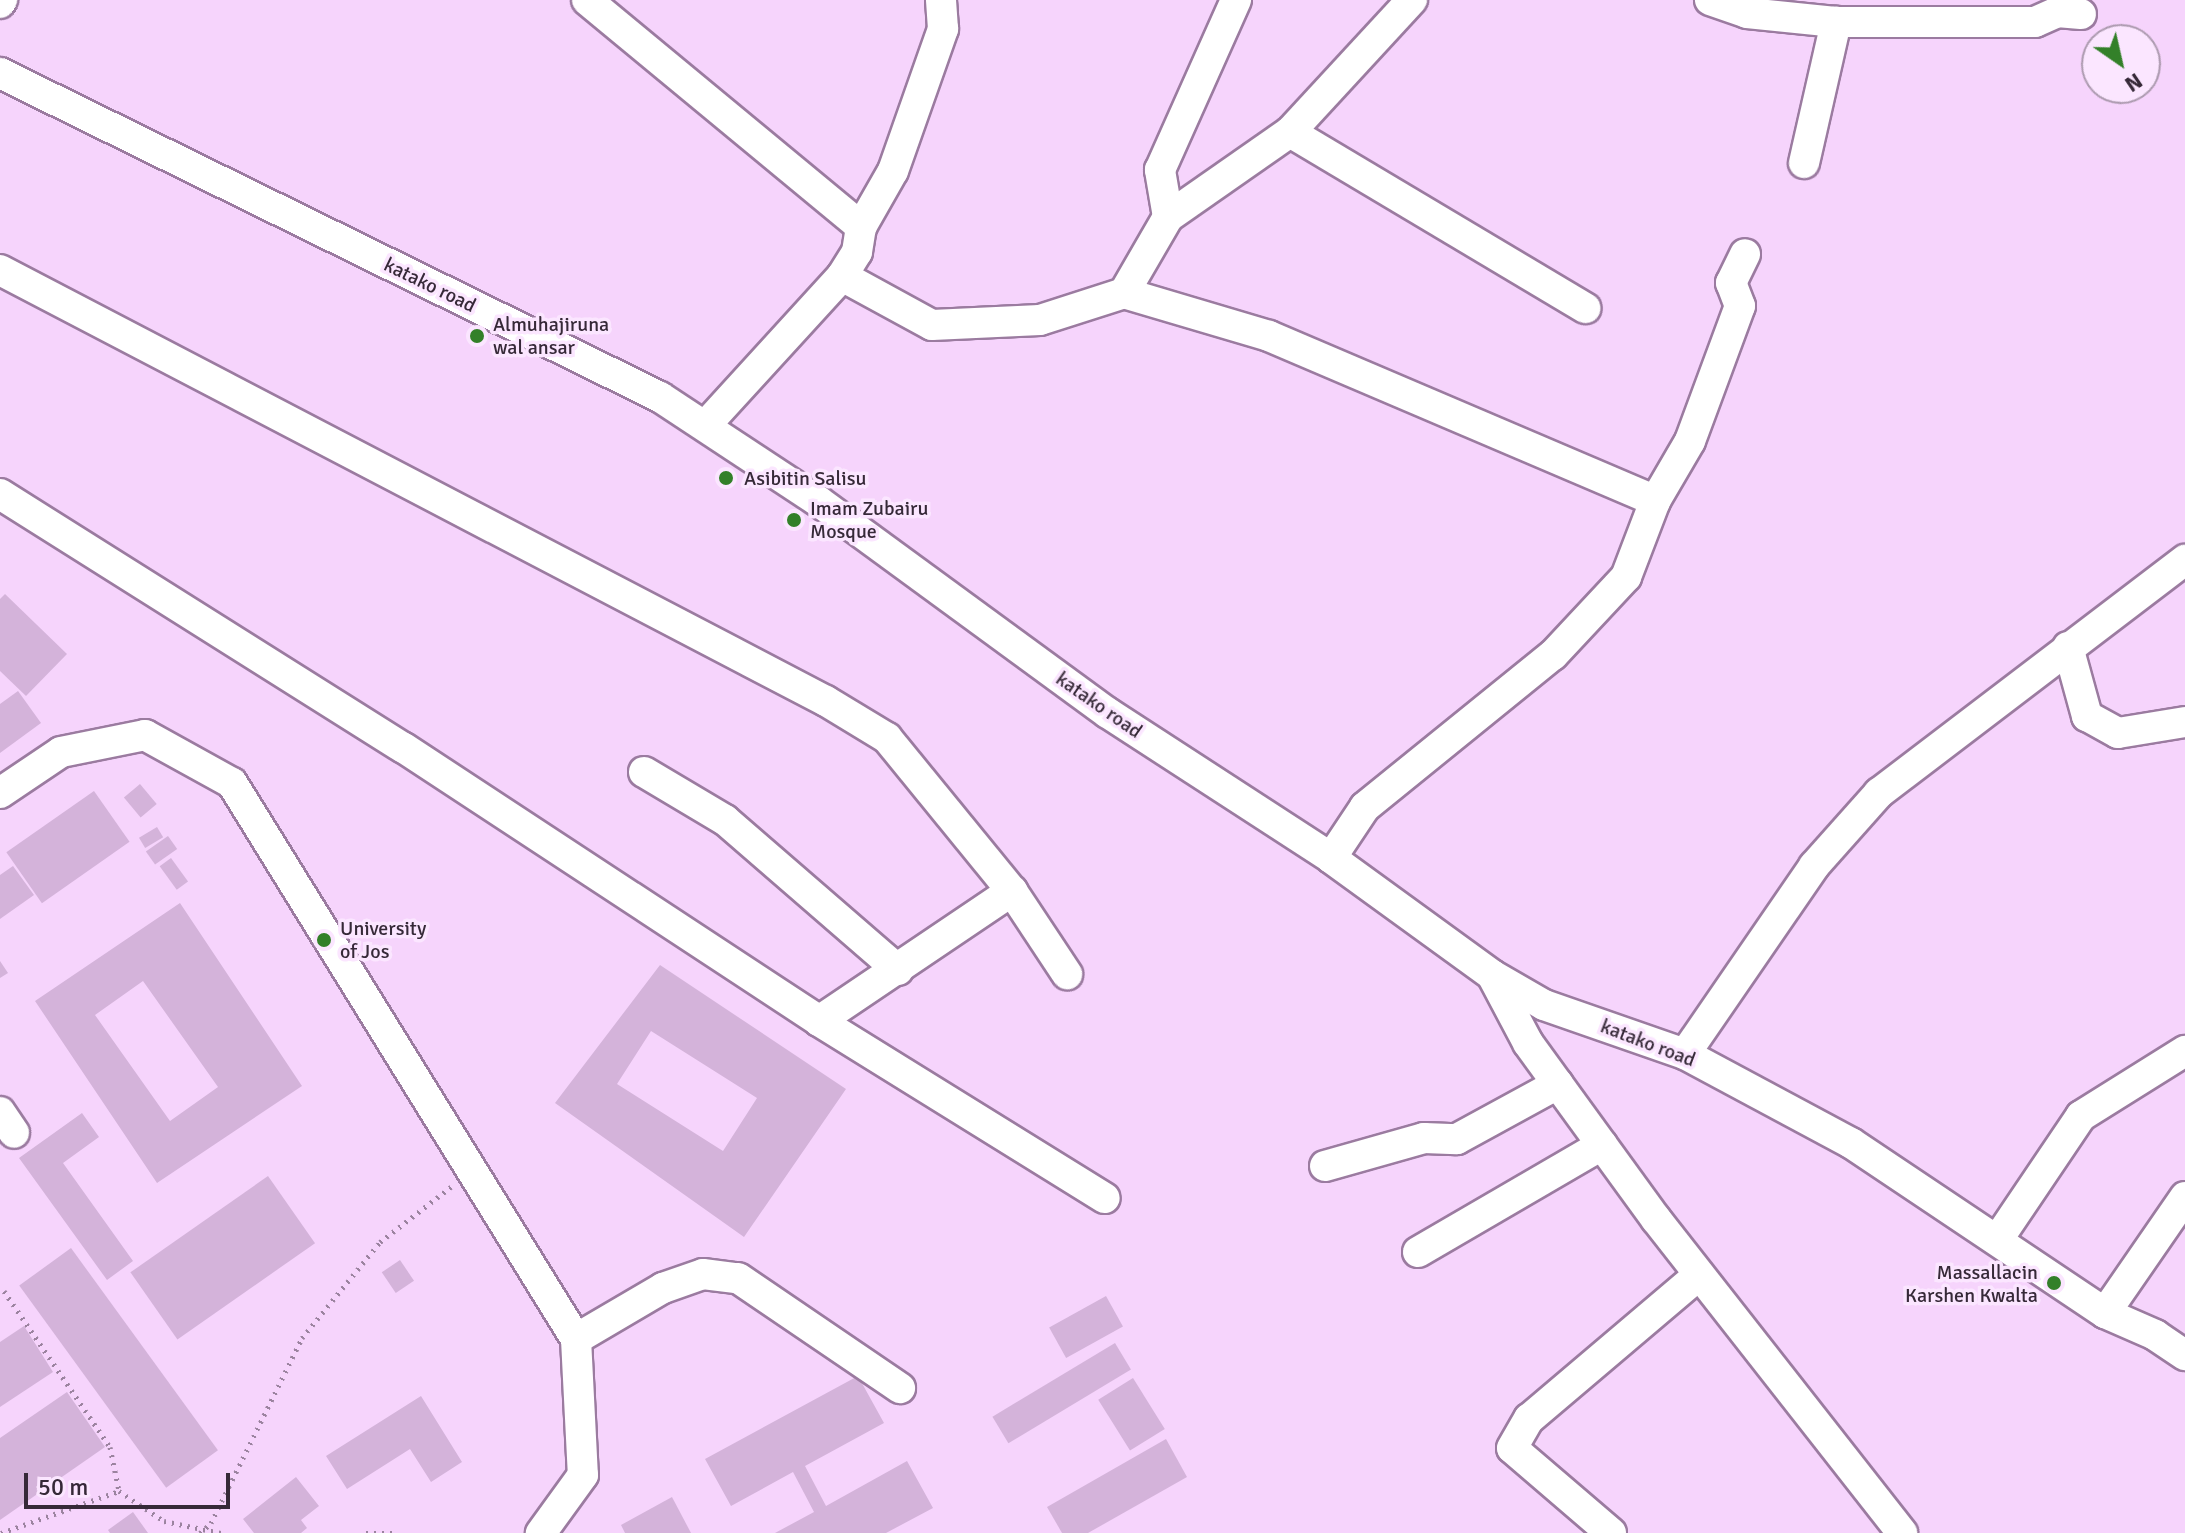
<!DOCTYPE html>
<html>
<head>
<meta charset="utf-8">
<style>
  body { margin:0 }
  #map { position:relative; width:2185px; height:1533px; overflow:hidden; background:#f6d4fc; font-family:Signika,sans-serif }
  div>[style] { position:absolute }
  .building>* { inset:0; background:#d4b3da; transform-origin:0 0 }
  .path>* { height:5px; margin-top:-2.5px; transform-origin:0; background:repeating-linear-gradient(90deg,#9b839f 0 2px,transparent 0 8px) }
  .roads { filter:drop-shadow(2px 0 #9b7ba0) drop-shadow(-2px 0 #9b7ba0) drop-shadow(0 2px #9b7ba0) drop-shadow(0 -2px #9b7ba0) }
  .minor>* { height:30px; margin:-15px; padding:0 15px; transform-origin:15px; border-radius:15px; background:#fff }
  .dots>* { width:22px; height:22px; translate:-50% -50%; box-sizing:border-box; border:4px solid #fbe6ff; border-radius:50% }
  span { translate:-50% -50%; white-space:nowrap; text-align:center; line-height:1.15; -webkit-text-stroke:7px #fbe6ff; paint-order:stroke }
  .street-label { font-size:20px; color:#362938 }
  .poi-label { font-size:20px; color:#362938 }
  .left { translate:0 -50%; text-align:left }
  .right { translate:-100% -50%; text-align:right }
  .north { position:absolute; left:2081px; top:24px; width:80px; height:80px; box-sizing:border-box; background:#fbe6ff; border:2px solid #ac9aaf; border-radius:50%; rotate:146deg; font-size:22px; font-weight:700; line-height:32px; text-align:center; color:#362938 }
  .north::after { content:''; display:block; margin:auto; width:28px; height:36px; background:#338029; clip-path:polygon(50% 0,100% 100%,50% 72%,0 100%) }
  .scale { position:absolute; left:24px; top:1473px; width:206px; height:36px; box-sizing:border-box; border:4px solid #362938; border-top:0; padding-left:10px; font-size:24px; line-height:28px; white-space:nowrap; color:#362938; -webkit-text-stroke:6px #fbe6ff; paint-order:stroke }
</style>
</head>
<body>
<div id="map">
  <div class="building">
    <div style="clip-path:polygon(5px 594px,67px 654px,26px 696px,0 671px,0 599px)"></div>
    <div style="clip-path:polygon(18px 691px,41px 723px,0 753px,0 704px)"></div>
    <div style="left:140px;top:784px;width:26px;height:21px;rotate:50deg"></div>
    <div style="left:94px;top:791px;width:62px;height:107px;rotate:55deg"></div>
    <div style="left:157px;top:827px;width:12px;height:21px;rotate:59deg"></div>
    <div style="left:168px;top:836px;width:16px;height:27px;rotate:55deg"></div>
    <div style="left:171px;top:858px;width:29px;height:14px;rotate:54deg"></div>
    <div style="clip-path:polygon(13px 866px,34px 895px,0 919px,0 875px)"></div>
    <div style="clip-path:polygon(evenodd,180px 903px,302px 1086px,157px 1183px,35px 1001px,180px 903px,143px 981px,218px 1087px,170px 1121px,95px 1015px,143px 981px)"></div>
    <div style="clip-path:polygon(0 961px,8px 973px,0 978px)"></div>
    <div style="clip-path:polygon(evenodd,660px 965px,846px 1089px,744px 1237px,555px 1103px,660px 965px,651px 1031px,757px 1098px,723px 1151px,617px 1084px,651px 1031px)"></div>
    <div style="clip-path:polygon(82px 1113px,99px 1137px,63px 1163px,133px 1261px,107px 1280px,19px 1158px)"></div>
    <div style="left:268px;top:1176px;width:82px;height:168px;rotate:55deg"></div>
    <div style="left:71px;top:1248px;width:250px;height:64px;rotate:54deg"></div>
    <div style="left:400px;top:1260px;width:25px;height:22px;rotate:56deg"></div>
    <div style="left:1106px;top:1296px;width:35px;height:65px;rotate:61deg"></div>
    <div style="clip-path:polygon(24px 1326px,53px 1372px,0 1407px,0 1342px)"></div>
    <div style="left:1115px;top:1343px;width:31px;height:143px;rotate:59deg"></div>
    <div style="clip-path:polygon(858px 1376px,884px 1423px,805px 1466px,826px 1506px,907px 1461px,933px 1508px,886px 1533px,775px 1533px,814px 1512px,793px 1472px,731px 1506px,705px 1459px)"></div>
    <div style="left:1133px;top:1378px;width:60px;height:41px;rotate:58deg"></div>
    <div style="clip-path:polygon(67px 1392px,105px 1447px,0 1520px,0 1438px)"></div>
    <div style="clip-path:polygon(421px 1396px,462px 1462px,431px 1482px,410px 1449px,347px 1489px,326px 1456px)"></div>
    <div style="clip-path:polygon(1166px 1439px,1187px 1477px,1088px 1533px,1062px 1533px,1047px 1507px)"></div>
    <div style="clip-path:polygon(296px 1477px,319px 1506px,301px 1520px,307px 1528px,301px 1533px,254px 1533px,243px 1519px)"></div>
    <div style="clip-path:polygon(672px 1497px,691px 1533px,625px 1533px,621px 1525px)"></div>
    <div style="clip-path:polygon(133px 1512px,148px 1533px,110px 1533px,108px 1530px)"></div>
  </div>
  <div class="path">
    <div style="left:4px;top:1291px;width:189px;rotate:55.8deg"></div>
    <div style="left:110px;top:1447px;width:45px;rotate:78.4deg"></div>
    <div style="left:1px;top:1533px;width:125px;rotate:-19.6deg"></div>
    <div style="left:119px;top:1491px;width:54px;rotate:33.7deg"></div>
    <div style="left:164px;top:1521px;width:58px;rotate:11.9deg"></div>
    <div style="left:200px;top:1533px;width:15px;rotate:-42deg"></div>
    <div style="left:211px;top:1523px;width:206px;rotate:-63.8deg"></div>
    <div style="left:302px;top:1338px;width:124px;rotate:-50.9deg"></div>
    <div style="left:380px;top:1242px;width:90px;rotate:-37.8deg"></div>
    <div style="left:366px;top:1533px;width:27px"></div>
  </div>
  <div class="roads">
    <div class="minor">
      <div style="left:587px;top:0;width:356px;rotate:39.6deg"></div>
      <div style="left:1710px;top:0;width:39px;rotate:19deg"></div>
      <div style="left:1747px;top:13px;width:89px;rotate:5.8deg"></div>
      <div style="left:1836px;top:22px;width:199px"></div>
      <div style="left:2035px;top:22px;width:24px;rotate:-24deg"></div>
      <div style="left:2057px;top:12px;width:24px;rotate:5deg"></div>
      <div style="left:0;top:3px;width:4px;rotate:-56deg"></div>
      <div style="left:0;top:73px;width:735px;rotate:26.15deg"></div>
      <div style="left:660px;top:397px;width:189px;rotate:33.4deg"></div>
      <div style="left:818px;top:501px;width:359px;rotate:36.2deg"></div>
      <div style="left:1108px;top:713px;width:266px;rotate:33deg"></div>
      <div style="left:1331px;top:858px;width:199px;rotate:36deg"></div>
      <div style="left:1492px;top:975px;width:60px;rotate:30deg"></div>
      <div style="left:1544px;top:1005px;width:149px;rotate:19.2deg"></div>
      <div style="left:1685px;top:1054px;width:188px;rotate:28.2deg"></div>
      <div style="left:1851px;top:1143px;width:306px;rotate:33.8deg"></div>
      <div style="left:2105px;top:1313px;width:55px;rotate:23.7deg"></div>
      <div style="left:2155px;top:1335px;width:36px;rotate:34deg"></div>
      <div style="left:1290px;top:132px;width:344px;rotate:30.8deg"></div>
      <div style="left:1804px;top:163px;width:145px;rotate:-77.2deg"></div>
      <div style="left:1168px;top:217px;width:48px;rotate:-99.7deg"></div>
      <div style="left:1160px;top:170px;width:186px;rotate:-65.9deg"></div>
      <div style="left:0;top:270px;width:932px;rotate:27.56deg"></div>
      <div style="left:826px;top:701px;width:71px;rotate:31.2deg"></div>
      <div style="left:887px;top:738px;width:198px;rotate:50.8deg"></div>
      <div style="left:1012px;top:891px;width:100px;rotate:56.5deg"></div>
      <div style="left:842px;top:276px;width:102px;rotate:28.6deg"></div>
      <div style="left:932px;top:325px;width:108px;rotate:-2.7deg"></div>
      <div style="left:1040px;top:320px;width:88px;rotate:-17.8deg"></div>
      <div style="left:1124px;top:293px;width:88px;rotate:-59.9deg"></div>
      <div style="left:1168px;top:217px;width:149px;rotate:-34.9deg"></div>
      <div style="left:1290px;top:132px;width:180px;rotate:-47.3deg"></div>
      <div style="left:1124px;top:293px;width:151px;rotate:16.5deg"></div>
      <div style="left:1269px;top:336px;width:420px;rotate:23.1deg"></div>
      <div style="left:705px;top:426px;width:203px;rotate:-47.6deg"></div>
      <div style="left:842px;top:276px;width:28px;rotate:-58deg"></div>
      <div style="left:857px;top:252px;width:25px;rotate:-81deg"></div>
      <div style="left:861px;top:227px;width:64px;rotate:-60.3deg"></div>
      <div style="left:893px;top:171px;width:151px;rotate:-70.6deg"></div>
      <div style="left:943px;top:29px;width:29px;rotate:-94deg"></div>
      <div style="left:0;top:494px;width:477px;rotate:32.2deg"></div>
      <div style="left:404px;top:748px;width:497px;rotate:33.3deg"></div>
      <div style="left:819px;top:1021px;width:336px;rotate:31.8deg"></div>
      <div style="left:2068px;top:647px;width:72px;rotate:74.6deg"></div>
      <div style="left:2087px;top:716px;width:35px;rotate:29deg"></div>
      <div style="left:2118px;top:733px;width:68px;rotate:-9.3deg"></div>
      <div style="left:644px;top:772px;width:94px;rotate:30.7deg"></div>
      <div style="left:725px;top:820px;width:229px;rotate:40.9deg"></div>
      <div style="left:0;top:793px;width:73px;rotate:-33.9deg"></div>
      <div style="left:61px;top:752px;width:86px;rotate:-11.4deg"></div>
      <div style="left:145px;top:735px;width:99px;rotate:28.9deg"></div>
      <div style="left:232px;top:783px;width:654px;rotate:58.25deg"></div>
      <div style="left:576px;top:1339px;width:136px;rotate:87.1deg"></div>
      <div style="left:583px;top:1475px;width:72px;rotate:125.9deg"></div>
      <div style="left:1331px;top:858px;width:61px;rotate:-56.3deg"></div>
      <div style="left:1365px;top:807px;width:242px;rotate:-39deg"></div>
      <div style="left:1553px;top:655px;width:107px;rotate:-46.9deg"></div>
      <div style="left:1626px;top:577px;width:81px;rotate:-69.1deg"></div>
      <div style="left:1655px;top:501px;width:69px;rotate:-59.7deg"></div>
      <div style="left:1690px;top:441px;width:144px;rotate:-69.7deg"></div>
      <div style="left:1740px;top:306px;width:25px;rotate:-111deg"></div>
      <div style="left:1731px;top:283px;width:32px;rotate:-64deg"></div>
      <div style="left:1492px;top:975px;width:77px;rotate:62.1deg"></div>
      <div style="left:1528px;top:1043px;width:218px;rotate:54deg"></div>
      <div style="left:1656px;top:1219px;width:399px;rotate:51.9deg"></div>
      <div style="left:819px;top:1021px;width:233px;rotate:-34deg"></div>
      <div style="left:1685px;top:1054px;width:228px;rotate:-55.5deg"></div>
      <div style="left:1814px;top:866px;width:98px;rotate:-48.3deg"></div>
      <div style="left:1879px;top:793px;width:385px;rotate:-37.3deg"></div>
      <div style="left:0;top:1112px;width:25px;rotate:56deg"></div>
      <div style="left:1325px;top:1166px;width:103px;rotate:-15.8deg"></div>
      <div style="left:1424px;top:1138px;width:33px;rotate:2deg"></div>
      <div style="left:1457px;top:1139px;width:115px;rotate:-28.6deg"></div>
      <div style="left:1998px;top:1239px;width:148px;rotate:-56deg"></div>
      <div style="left:2081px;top:1116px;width:123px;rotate:-32deg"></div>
      <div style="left:1418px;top:1252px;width:213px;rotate:-30.2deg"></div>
      <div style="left:2105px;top:1313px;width:141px;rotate:-55.4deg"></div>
      <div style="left:576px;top:1339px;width:101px;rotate:-30.4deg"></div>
      <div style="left:663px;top:1288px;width:42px;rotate:-19.3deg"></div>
      <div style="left:703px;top:1274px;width:35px;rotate:7deg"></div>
      <div style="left:738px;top:1278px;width:196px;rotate:34.2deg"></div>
      <div style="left:1611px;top:1533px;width:130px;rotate:-139.4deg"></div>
      <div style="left:1512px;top:1448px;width:34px;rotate:-60deg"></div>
      <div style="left:1529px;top:1419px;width:223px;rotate:-40.3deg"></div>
    </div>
  </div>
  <div class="dots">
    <div style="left:477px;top:336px;background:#338029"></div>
    <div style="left:726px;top:478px;background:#338029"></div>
    <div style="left:794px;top:520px;background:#338029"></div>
    <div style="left:324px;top:940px;background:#338029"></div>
    <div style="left:2054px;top:1283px;background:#338029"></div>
  </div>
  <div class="street-label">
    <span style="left:430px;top:285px;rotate:26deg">katako road</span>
    <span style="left:1099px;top:705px;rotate:35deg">katako road</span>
    <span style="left:1648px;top:1043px;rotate:21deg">katako road</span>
  </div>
  <div class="poi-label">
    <span class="left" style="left:493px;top:336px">Almuhajiruna<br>wal ansar</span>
    <span class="left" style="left:744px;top:478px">Asibitin Salisu</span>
    <span class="left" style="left:810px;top:520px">Imam Zubairu<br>Mosque</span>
    <span class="left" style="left:340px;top:940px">University<br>of Jos</span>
    <span class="right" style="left:2038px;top:1284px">Massallacin<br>Karshen Kwalta</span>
  </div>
  <div class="north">N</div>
  <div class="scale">50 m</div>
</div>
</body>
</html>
